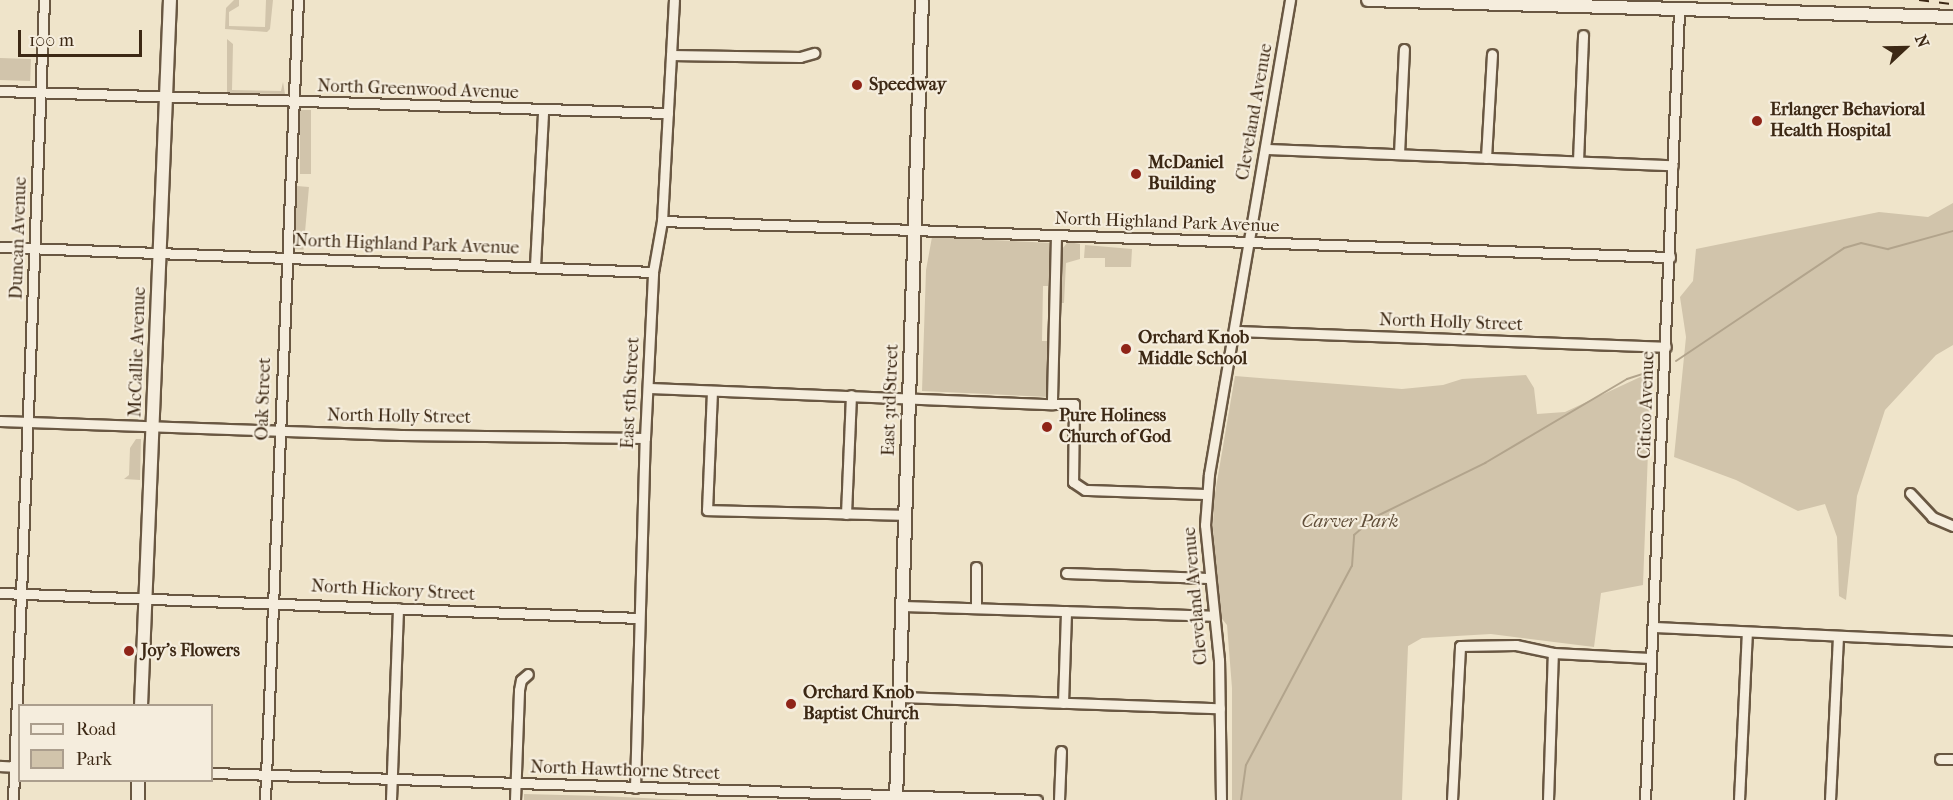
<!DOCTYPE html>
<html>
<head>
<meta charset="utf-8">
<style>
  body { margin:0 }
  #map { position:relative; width:1953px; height:800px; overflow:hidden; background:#efe4ca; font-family:"IM FELL French Canon",serif }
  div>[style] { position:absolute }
  .green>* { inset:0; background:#d1c4ab; transform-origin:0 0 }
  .stream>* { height:2px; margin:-1px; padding:0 1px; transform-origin:1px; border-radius:1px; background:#b2a48c }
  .roads { filter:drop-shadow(2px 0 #695742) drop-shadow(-2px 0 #695742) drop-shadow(0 2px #695742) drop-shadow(0 -2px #695742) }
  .minor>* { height:9px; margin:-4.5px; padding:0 4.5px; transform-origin:4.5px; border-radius:4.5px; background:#f5eddd }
  .secondary>* { height:12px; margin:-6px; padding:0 6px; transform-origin:6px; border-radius:6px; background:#f5eddd }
  .rail>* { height:2px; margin-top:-1px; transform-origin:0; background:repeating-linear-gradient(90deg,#3c2814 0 10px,transparent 0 20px) }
  .dots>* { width:16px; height:16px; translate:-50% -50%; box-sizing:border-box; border:3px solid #f5eddd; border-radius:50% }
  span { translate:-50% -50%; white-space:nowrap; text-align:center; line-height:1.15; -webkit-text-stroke:4.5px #f5eddd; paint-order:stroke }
  .poi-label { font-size:18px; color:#3c2814; font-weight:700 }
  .left { translate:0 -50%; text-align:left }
  .street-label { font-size:18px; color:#3c2814 }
  .park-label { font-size:18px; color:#614f3a; font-style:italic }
  .legend { position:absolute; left:18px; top:704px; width:195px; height:78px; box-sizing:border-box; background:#f5eddd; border:2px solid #ab9e8d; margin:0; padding:8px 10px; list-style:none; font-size:18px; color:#3c2814 }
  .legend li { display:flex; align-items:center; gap:12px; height:30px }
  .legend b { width:30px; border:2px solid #ab9e8d }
  .north { position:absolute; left:1875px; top:18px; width:60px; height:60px; -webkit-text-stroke:4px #f5eddd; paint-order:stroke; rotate:68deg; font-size:16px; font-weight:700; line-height:24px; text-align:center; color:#3c2814 }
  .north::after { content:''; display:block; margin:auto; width:21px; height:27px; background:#3c2814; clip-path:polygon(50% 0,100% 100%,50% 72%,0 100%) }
  .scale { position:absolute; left:18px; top:30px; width:124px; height:27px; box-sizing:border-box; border:3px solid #3c2814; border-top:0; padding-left:8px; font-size:18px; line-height:21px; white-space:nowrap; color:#3c2814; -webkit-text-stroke:4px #f5eddd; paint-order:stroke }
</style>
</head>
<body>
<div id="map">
  <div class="green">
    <div style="clip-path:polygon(234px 0,239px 0,239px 6px,229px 12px,229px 26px,265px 27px,266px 0,273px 0,270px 29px,267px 32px,225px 29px,226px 8px)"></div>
    <div style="clip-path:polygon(227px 39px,233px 44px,232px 90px,281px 91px,283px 82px,285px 94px,227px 93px)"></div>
    <div style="left:0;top:58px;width:31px;height:22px;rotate:2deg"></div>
    <div style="left:300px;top:110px;width:11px;height:64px"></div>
    <div style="left:297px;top:186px;width:12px;height:63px;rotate:5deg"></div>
    <div style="clip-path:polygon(1953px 203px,1953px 345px,1936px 355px,1885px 410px,1857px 496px,1846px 600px,1839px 596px,1837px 537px,1825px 504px,1798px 511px,1736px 480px,1674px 457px,1686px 337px,1680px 297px,1693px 281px,1696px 249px,1879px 212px,1928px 217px)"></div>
    <div style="clip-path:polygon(932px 237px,1053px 243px,1048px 286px,1043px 286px,1042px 341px,1050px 341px,1048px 397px,922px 391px,926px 270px)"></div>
    <div style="clip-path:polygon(1068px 242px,1080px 244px,1080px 259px,1066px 263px,1064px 303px,1060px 303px,1062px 249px)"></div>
    <div style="clip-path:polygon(1085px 245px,1132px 249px,1131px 267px,1105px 267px,1105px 258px,1084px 258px)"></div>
    <div style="clip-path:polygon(1651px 372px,1643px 585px,1601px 593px,1594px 647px,1491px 634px,1422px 638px,1408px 646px,1402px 800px,1232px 800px,1232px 688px,1227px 625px,1218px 614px,1213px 528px,1214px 499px,1235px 376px,1402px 389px,1443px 385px,1462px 379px,1526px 375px,1534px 388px,1537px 414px,1565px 412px)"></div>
    <div style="clip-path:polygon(136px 439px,141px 439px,140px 480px,124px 479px,129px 475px,130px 448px)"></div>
    <div style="clip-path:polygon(524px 794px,601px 796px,685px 800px,524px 800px)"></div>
  </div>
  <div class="stream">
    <div style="left:1676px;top:361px;width:202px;rotate:-33.9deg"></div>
    <div style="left:1844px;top:248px;width:18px;rotate:-16deg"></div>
    <div style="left:1861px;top:243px;width:28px;rotate:13deg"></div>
    <div style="left:1888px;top:249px;width:67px;rotate:-15.5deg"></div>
    <div style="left:1241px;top:800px;width:35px;rotate:-82deg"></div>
    <div style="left:1246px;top:765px;width:225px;rotate:-62deg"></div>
    <div style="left:1352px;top:566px;width:31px;rotate:-86deg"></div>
    <div style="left:1354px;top:535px;width:28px;rotate:-41deg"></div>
    <div style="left:1375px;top:517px;width:123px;rotate:-26.1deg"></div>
    <div style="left:1485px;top:463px;width:165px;rotate:-30.6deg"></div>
    <div style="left:1627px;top:379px;width:28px;rotate:-18deg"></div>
  </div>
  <div class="roads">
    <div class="minor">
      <div style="left:671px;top:55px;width:129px;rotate:0.9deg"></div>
      <div style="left:800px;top:57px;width:15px;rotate:-16deg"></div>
      <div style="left:0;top:91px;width:668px;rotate:1.89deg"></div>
      <div style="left:1266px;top:149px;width:407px;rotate:2.3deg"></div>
      <div style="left:1399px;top:154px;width:105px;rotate:-87.3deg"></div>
      <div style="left:1486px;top:158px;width:104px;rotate:-86.7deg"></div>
      <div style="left:1578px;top:161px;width:126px;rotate:-87.7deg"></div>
      <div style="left:662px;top:221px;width:1009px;rotate:2.05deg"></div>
      <div style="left:1056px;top:236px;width:168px;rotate:91.4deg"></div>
      <div style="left:1052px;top:404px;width:22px"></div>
      <div style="left:1074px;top:404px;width:78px;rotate:90.7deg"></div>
      <div style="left:1073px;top:482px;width:14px;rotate:34deg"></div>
      <div style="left:1085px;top:490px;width:122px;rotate:1.9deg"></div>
      <div style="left:0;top:247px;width:653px;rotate:2.19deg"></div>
      <div style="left:535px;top:266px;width:155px;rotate:-87deg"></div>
      <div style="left:1234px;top:331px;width:432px;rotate:2.1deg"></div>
      <div style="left:648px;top:388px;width:404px;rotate:2.3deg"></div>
      <div style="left:712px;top:391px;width:119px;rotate:92.4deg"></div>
      <div style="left:707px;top:510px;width:199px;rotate:1.4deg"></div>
      <div style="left:0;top:421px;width:401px;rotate:2deg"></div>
      <div style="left:401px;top:435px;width:244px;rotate:0.7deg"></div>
      <div style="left:1910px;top:493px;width:33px;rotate:47deg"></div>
      <div style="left:1932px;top:517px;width:23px;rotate:23deg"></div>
      <div style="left:846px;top:514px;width:119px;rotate:-87.6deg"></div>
      <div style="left:1066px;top:573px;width:142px;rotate:2deg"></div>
      <div style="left:0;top:593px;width:639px;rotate:2.24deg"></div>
      <div style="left:903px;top:606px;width:310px;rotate:1.8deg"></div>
      <div style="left:976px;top:608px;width:41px;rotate:-90deg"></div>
      <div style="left:1654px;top:627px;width:299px;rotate:2.7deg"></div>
      <div style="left:898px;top:697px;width:322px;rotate:2deg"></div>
      <div style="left:1063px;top:703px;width:92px;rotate:-88.1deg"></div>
      <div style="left:1940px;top:759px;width:13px"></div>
      <div style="left:0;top:766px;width:20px;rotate:3deg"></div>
      <div style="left:212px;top:773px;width:825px;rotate:1.87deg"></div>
      <div style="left:635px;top:788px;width:350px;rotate:-88.4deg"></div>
      <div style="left:645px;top:438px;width:166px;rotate:-87.2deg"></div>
      <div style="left:653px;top:272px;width:52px;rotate:-80deg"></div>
      <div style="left:662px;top:221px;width:221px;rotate:-86.9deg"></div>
      <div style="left:13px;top:800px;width:801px;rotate:-87.78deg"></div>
      <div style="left:265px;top:800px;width:801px;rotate:-87.64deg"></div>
      <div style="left:391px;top:800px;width:192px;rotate:-87.9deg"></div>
      <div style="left:515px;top:800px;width:110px;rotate:-87.9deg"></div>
      <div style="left:519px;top:690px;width:10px;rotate:-79deg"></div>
      <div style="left:521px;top:680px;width:9px;rotate:-41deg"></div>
      <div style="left:1059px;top:800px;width:49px;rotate:-87.7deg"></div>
      <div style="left:1221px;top:800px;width:140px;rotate:-90.8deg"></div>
      <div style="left:1219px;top:660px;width:136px;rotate:-95.9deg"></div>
      <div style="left:1205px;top:525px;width:51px;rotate:-85.5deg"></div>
      <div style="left:1209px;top:474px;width:481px;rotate:-80.3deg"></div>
      <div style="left:1452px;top:800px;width:154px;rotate:-87deg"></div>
      <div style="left:1460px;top:646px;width:56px;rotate:-1deg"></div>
      <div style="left:1516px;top:645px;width:38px;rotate:12deg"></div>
      <div style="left:1553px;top:653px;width:97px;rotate:3deg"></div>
      <div style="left:1548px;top:800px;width:147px;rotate:-88.1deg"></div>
      <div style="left:1645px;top:800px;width:790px;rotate:-87.53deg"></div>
      <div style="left:1739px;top:800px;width:168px;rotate:-87.3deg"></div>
      <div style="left:1830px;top:800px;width:163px;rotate:-87.2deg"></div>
    </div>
    <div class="secondary">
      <div style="left:1368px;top:0;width:585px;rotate:1.66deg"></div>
      <div style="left:141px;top:706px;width:707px;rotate:-87.65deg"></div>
      <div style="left:138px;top:800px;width:20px;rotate:-90deg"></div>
      <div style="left:896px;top:800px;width:800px;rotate:-88.14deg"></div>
    </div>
  </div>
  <div class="rail">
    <div style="left:1919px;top:0;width:34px;rotate:7deg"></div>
  </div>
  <div class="dots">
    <div style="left:857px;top:85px;background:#8f2418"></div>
    <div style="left:1757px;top:121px;background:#8f2418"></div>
    <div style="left:1136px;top:174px;background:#8f2418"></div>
    <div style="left:1126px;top:349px;background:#8f2418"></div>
    <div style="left:1047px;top:427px;background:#8f2418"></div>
    <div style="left:129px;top:651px;background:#8f2418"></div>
    <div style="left:791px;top:704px;background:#8f2418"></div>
  </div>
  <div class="poi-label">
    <span class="left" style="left:869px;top:85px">Speedway</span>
    <span class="left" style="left:1770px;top:121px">Erlanger Behavioral<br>Health Hospital</span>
    <span class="left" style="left:1148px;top:174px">McDaniel<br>Building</span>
    <span class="left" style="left:1138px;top:349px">Orchard Knob<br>Middle School</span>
    <span class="left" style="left:1059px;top:427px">Pure Holiness<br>Church of God</span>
    <span class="left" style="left:141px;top:651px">Joy's Flowers</span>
    <span class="left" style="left:803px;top:704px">Orchard Knob<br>Baptist Church</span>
  </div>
  <div class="street-label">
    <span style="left:418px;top:90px;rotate:2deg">North Greenwood Avenue</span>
    <span style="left:1255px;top:112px;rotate:-80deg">Cleveland Avenue</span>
    <span style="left:1167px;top:223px;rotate:2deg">North Highland Park Avenue</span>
    <span style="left:19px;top:238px;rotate:-88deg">Duncan Avenue</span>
    <span style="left:407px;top:245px;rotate:2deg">North Highland Park Avenue</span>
    <span style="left:1451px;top:323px;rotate:2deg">North Holly Street</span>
    <span style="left:138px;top:352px;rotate:-88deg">McCallie Avenue</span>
    <span style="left:631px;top:393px;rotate:-87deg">East 5th Street</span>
    <span style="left:264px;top:399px;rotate:-88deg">Oak Street</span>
    <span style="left:891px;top:400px;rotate:-88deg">East 3rd Street</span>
    <span style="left:1647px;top:405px;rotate:-88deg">Citico Avenue</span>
    <span style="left:399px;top:417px;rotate:1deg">North Holly Street</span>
    <span style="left:393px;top:591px;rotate:3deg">North Hickory Street</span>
    <span style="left:1196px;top:596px;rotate:-95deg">Cleveland Avenue</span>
    <span style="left:625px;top:771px;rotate:2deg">North Hawthorne Street</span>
  </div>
  <div class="park-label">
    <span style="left:1350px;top:522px">Carver Park</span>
  </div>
  <ul class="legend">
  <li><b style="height:8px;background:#f5eddd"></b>Road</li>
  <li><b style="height:16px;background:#d1c4ab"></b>Park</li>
  </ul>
  <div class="north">N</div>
  <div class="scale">100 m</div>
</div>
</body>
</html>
